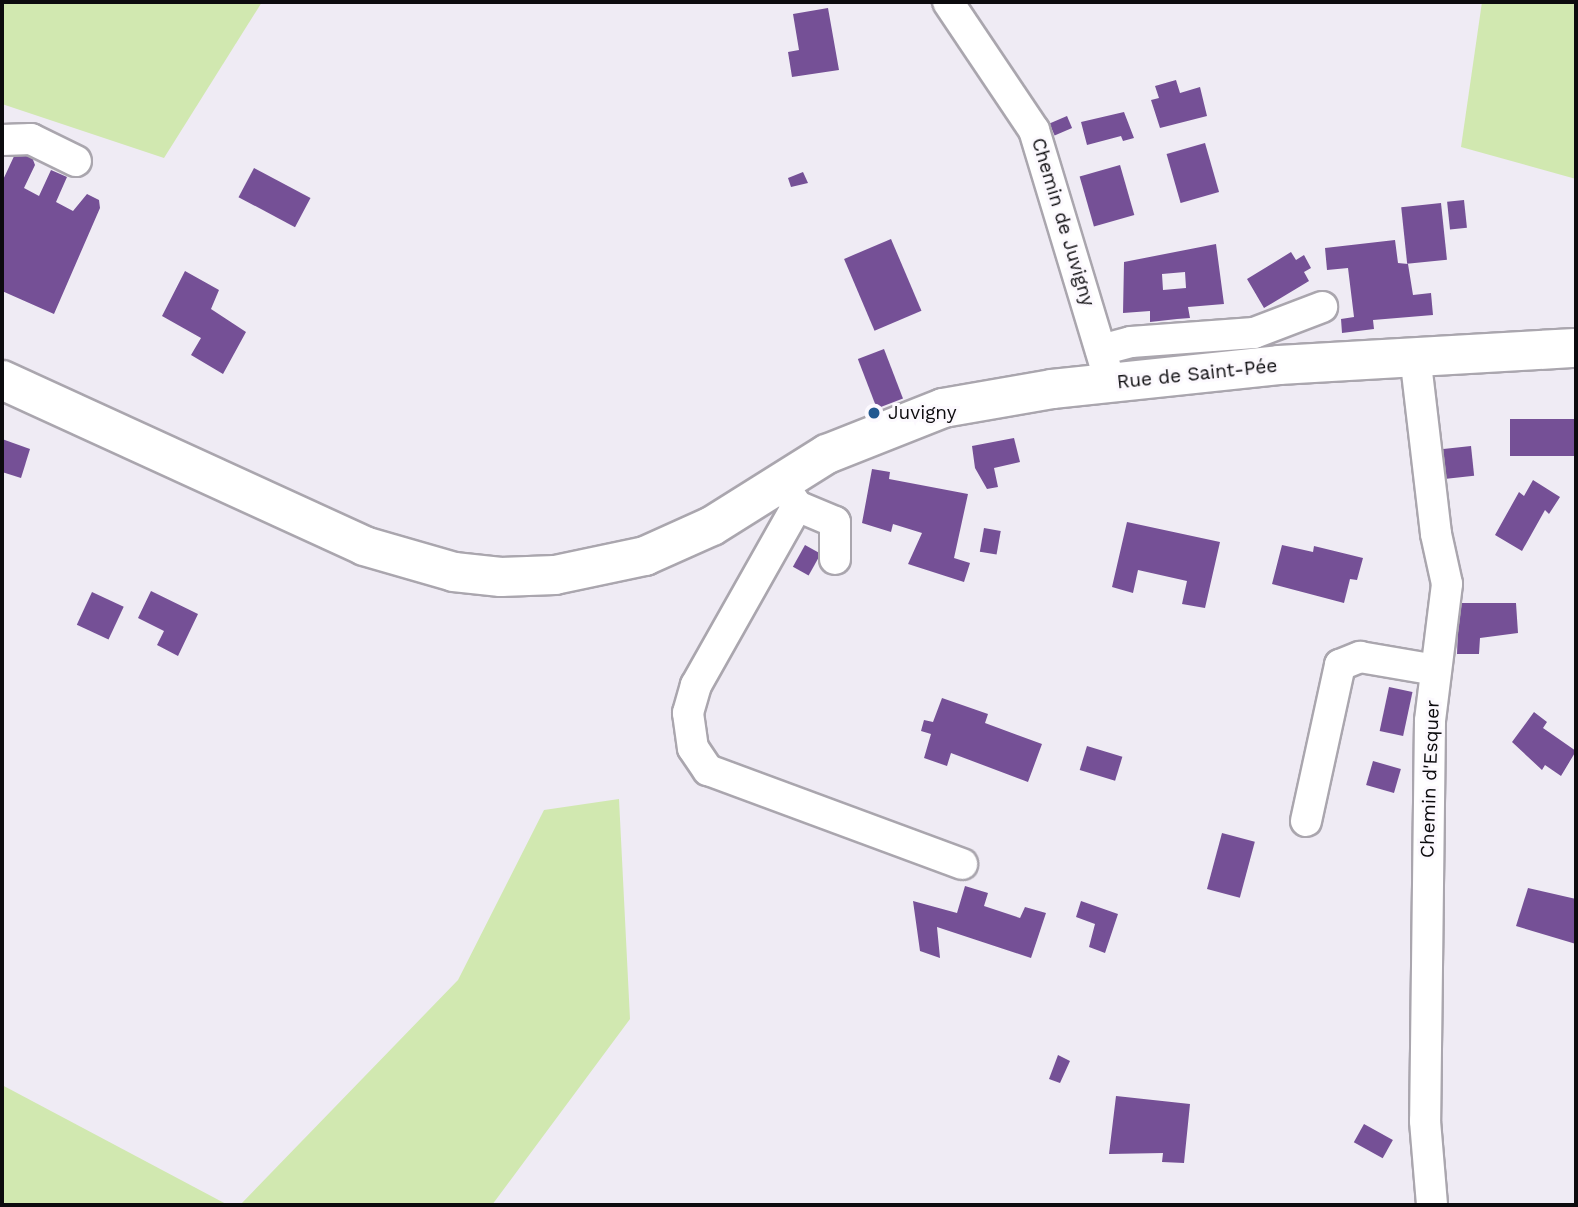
<!DOCTYPE html>
<html>
<head>
<meta charset="utf-8">
<style>
  body { margin:0 }
  #map { position:relative; width:1578px; height:1207px; overflow:hidden; background:#efebf4; font-family:"Work Sans",sans-serif }
  div>[style] { position:absolute }
  .green>* { inset:0; background:#d1e8b0 }
  .building>* { inset:0; background:#755096; transform-origin:0 0 }
  .roads { filter:drop-shadow(2px 0 #aaa6ae) drop-shadow(-2px 0 #aaa6ae) drop-shadow(0 2px #aaa6ae) drop-shadow(0 -2px #aaa6ae) }
  .minor>* { height:30px; margin:-15px; padding:0 15px; transform-origin:15px; border-radius:15px; background:#fff }
  .major>* { height:38px; margin:-19px; padding:0 19px; transform-origin:19px; border-radius:19px; background:#fff }
  .dots>* { width:19px; height:19px; translate:-50% -50%; box-sizing:border-box; border:4px solid #fcf9fe; border-radius:50% }
  span { translate:-50% -50%; white-space:nowrap; text-align:center; line-height:1.15; -webkit-text-stroke:6px #fcf9fe; paint-order:stroke }
  .street-label { font-size:19px; color:#0c0b0e }
  .poi-label { font-size:19px; color:#0c0b0e }
  .left { translate:0 -50%; text-align:left }
  .frame { position:absolute; inset:0; border:4px solid #0c0b0e; pointer-events:none }
</style>
</head>
<body>
<div id="map">
  <div class="green">
    <div style="clip-path:polygon(2px 2px,262px 2px,164px 158px,2px 104px)"></div>
    <div style="clip-path:polygon(1482px 2px,1576px 2px,1576px 179px,1461px 147px)"></div>
    <div style="clip-path:polygon(619px 799px,630px 1019px,492px 1205px,240px 1205px,458px 980px,544px 810px)"></div>
    <div style="clip-path:polygon(2px 1085px,228px 1205px,2px 1205px)"></div>
  </div>
  <div class="building">
    <div style="clip-path:polygon(828px 8px,839px 70px,792px 77px,788px 52px,799px 50px,793px 14px)"></div>
    <div style="clip-path:polygon(1176px 80px,1180px 93px,1200px 87px,1207px 116px,1160px 128px,1151px 100px,1159px 98px,1155px 86px)"></div>
    <div style="clip-path:polygon(1124px 112px,1134px 138px,1123px 141px,1121px 136px,1087px 145px,1081px 122px)"></div>
    <div style="left:1067px;top:116px;width:13px;height:19px;rotate:67deg"></div>
    <div style="left:1205px;top:143px;width:51px;height:40px;rotate:74deg"></div>
    <div style="clip-path:polygon(16px 152px,32px 157px,35px 165px,24px 188px,39px 196px,51px 170px,67px 177px,56px 202px,73px 211px,87px 194px,99px 200px,100px 208px,54px 314px,2px 291px,2px 182px)"></div>
    <div style="left:1120px;top:165px;width:52px;height:42px;rotate:74deg"></div>
    <div style="left:254px;top:168px;width:64px;height:33px;rotate:28deg"></div>
    <div style="clip-path:polygon(803px 172px,808px 183px,791px 187px,788px 178px)"></div>
    <div style="left:1464px;top:200px;width:28px;height:17px;rotate:84deg"></div>
    <div style="left:1441px;top:203px;width:57px;height:40px;rotate:84deg"></div>
    <div style="left:891px;top:239px;width:78px;height:51px;rotate:67deg"></div>
    <div style="clip-path:polygon(1395px 240px,1398px 263px,1408px 264px,1413px 295px,1431px 293px,1433px 315px,1373px 320px,1374px 329px,1342px 333px,1341px 319px,1354px 317px,1348px 268px,1327px 270px,1325px 248px)"></div>
    <div style="clip-path:polygon(evenodd,1216px 244px,1224px 304px,1188px 307px,1190px 318px,1177px 319px,1150px 322px,1150px 311px,1123px 313px,1124px 262px,1216px 244px,1185px 272px,1186px 288px,1163px 290px,1162px 274px,1185px 272px)"></div>
    <div style="clip-path:polygon(1291px 252px,1296px 260px,1304px 255px,1311px 268px,1304px 272px,1309px 281px,1264px 308px,1247px 279px)"></div>
    <div style="clip-path:polygon(185px 271px,219px 290px,211px 309px,246px 332px,223px 374px,191px 355px,201px 338px,162px 316px)"></div>
    <div style="left:884px;top:349px;width:53px;height:28px;rotate:69deg"></div>
    <div style="left:1576px;top:419px;width:37px;height:66px;rotate:90deg"></div>
    <div style="clip-path:polygon(1014px 438px,1020px 462px,994px 468px,998px 487px,987px 489px,975px 468px,972px 446px)"></div>
    <div style="clip-path:polygon(2px 439px,30px 449px,21px 478px,2px 472px)"></div>
    <div style="left:1471px;top:446px;width:30px;height:30px;rotate:84deg"></div>
    <div style="clip-path:polygon(872px 469px,890px 472px,889px 479px,968px 494px,954px 558px,970px 563px,964px 582px,908px 564px,922px 533px,893px 524px,891px 532px,862px 523px)"></div>
    <div style="clip-path:polygon(1533px 480px,1560px 497px,1549px 514px,1545px 510px,1522px 551px,1495px 535px,1519px 492px,1524px 496px)"></div>
    <div style="clip-path:polygon(1127px 522px,1220px 542px,1205px 608px,1182px 604px,1187px 581px,1138px 570px,1133px 593px,1112px 587px)"></div>
    <div style="left:984px;top:528px;width:17px;height:24px;rotate:10deg"></div>
    <div style="left:805px;top:545px;width:18px;height:25px;rotate:29deg"></div>
    <div style="clip-path:polygon(1282px 545px,1313px 552px,1314px 546px,1363px 558px,1357px 580px,1350px 579px,1344px 603px,1272px 584px)"></div>
    <div style="clip-path:polygon(151px 591px,198px 614px,178px 656px,157px 645px,164px 631px,138px 618px)"></div>
    <div style="left:92px;top:592px;width:35px;height:36px;rotate:25deg"></div>
    <div style="clip-path:polygon(1459px 603px,1516px 603px,1518px 633px,1480px 638px,1479px 654px,1457px 654px)"></div>
    <div style="left:1389px;top:687px;width:24px;height:45px;rotate:12deg"></div>
    <div style="clip-path:polygon(942px 698px,988px 714px,985px 723px,1042px 744px,1028px 782px,951px 753px,947px 766px,924px 758px,931px 734px,921px 731px,924px 720px,933px 722px)"></div>
    <div style="clip-path:polygon(1534px 712px,1547px 722px,1543px 728px,1576px 751px,1561px 776px,1545px 765px,1542px 770px,1512px 742px)"></div>
    <div style="left:1087px;top:746px;width:37px;height:25px;rotate:17deg"></div>
    <div style="left:1373px;top:761px;width:29px;height:25px;rotate:16deg"></div>
    <div style="left:1222px;top:833px;width:34px;height:58px;rotate:15deg"></div>
    <div style="clip-path:polygon(965px 886px,988px 893px,984px 906px,1020px 918px,1025px 907px,1046px 913px,1031px 958px,937px 927px,940px 958px,920px 951px,913px 901px,957px 913px)"></div>
    <div style="clip-path:polygon(1528px 888px,1576px 899px,1576px 944px,1516px 926px)"></div>
    <div style="clip-path:polygon(1081px 901px,1118px 914px,1105px 953px,1089px 947px,1095px 924px,1076px 917px)"></div>
    <div style="clip-path:polygon(1058px 1055px,1070px 1061px,1060px 1083px,1049px 1079px)"></div>
    <div style="clip-path:polygon(1116px 1096px,1190px 1104px,1184px 1163px,1162px 1162px,1163px 1153px,1109px 1154px)"></div>
    <div style="left:1364px;top:1124px;width:33px;height:21px;rotate:29deg"></div>
  </div>
  <div class="roads">
    <div class="minor">
      <div style="left:948px;top:2px;width:154px;rotate:56.1deg"></div>
      <div style="left:1034px;top:130px;width:263px;rotate:73.2deg"></div>
      <div style="left:2px;top:140px;width:29px;rotate:-2deg"></div>
      <div style="left:31px;top:139px;width:50px;rotate:26.1deg"></div>
      <div style="left:1101px;top:350px;width:31px;rotate:-15deg"></div>
      <div style="left:1131px;top:342px;width:123px;rotate:-4.2deg"></div>
      <div style="left:1254px;top:333px;width:73px;rotate:-20.9deg"></div>
      <div style="left:1415px;top:355px;width:180px;rotate:83.3deg"></div>
      <div style="left:1436px;top:534px;width:51px;rotate:77.6deg"></div>
      <div style="left:1447px;top:584px;width:138px;rotate:97.1deg"></div>
      <div style="left:1430px;top:721px;width:400px;rotate:90.7deg"></div>
      <div style="left:1425px;top:1121px;width:84px;rotate:85.2deg"></div>
      <div style="left:787px;top:491px;width:18px;rotate:56deg"></div>
      <div style="left:797px;top:506px;width:41px;rotate:22.8deg"></div>
      <div style="left:835px;top:522px;width:37px;rotate:90deg"></div>
      <div style="left:797px;top:506px;width:206px;rotate:119.4deg"></div>
      <div style="left:696px;top:685px;width:29px;rotate:106deg"></div>
      <div style="left:688px;top:713px;width:35px;rotate:82deg"></div>
      <div style="left:693px;top:748px;width:27px;rotate:56deg"></div>
      <div style="left:708px;top:770px;width:271px;rotate:20.3deg"></div>
      <div style="left:1306px;top:821px;width:160px;rotate:-77.7deg"></div>
      <div style="left:1340px;top:665px;width:22px;rotate:-22deg"></div>
      <div style="left:1360px;top:657px;width:77px;rotate:9.7deg"></div>
    </div>
    <div class="major">
      <div style="left:2px;top:380px;width:398px;rotate:24.6deg"></div>
      <div style="left:364px;top:546px;width:94px;rotate:16.1deg"></div>
      <div style="left:454px;top:572px;width:47px;rotate:6.1deg"></div>
      <div style="left:501px;top:577px;width:54px;rotate:-2.1deg"></div>
      <div style="left:555px;top:575px;width:92px;rotate:-11.9deg"></div>
      <div style="left:645px;top:556px;width:73px;rotate:-24.1deg"></div>
      <div style="left:712px;top:526px;width:136px;rotate:-32.1deg"></div>
      <div style="left:827px;top:454px;width:125px;rotate:-21.6deg"></div>
      <div style="left:943px;top:408px;width:111px;rotate:-9.9deg"></div>
      <div style="left:1052px;top:389px;width:228px;rotate:-6deg"></div>
      <div style="left:1279px;top:365px;width:297px;rotate:-3.3deg"></div>
    </div>
  </div>
  <div class="dots">
    <div style="left:874px;top:413px;background:#225890"></div>
  </div>
  <div class="street-label">
    <span style="left:1063px;top:222px;rotate:73deg">Chemin de Juvigny</span>
    <span style="left:1197px;top:374px;rotate:-6deg">Rue de Saint-Pée</span>
    <span style="left:1430px;top:779px;rotate:-88deg">Chemin d'Esquer</span>
  </div>
  <div class="poi-label">
    <span class="left" style="left:888px;top:413px">Juvigny</span>
  </div>
  <div class="frame"></div>
</div>
</body>
</html>
